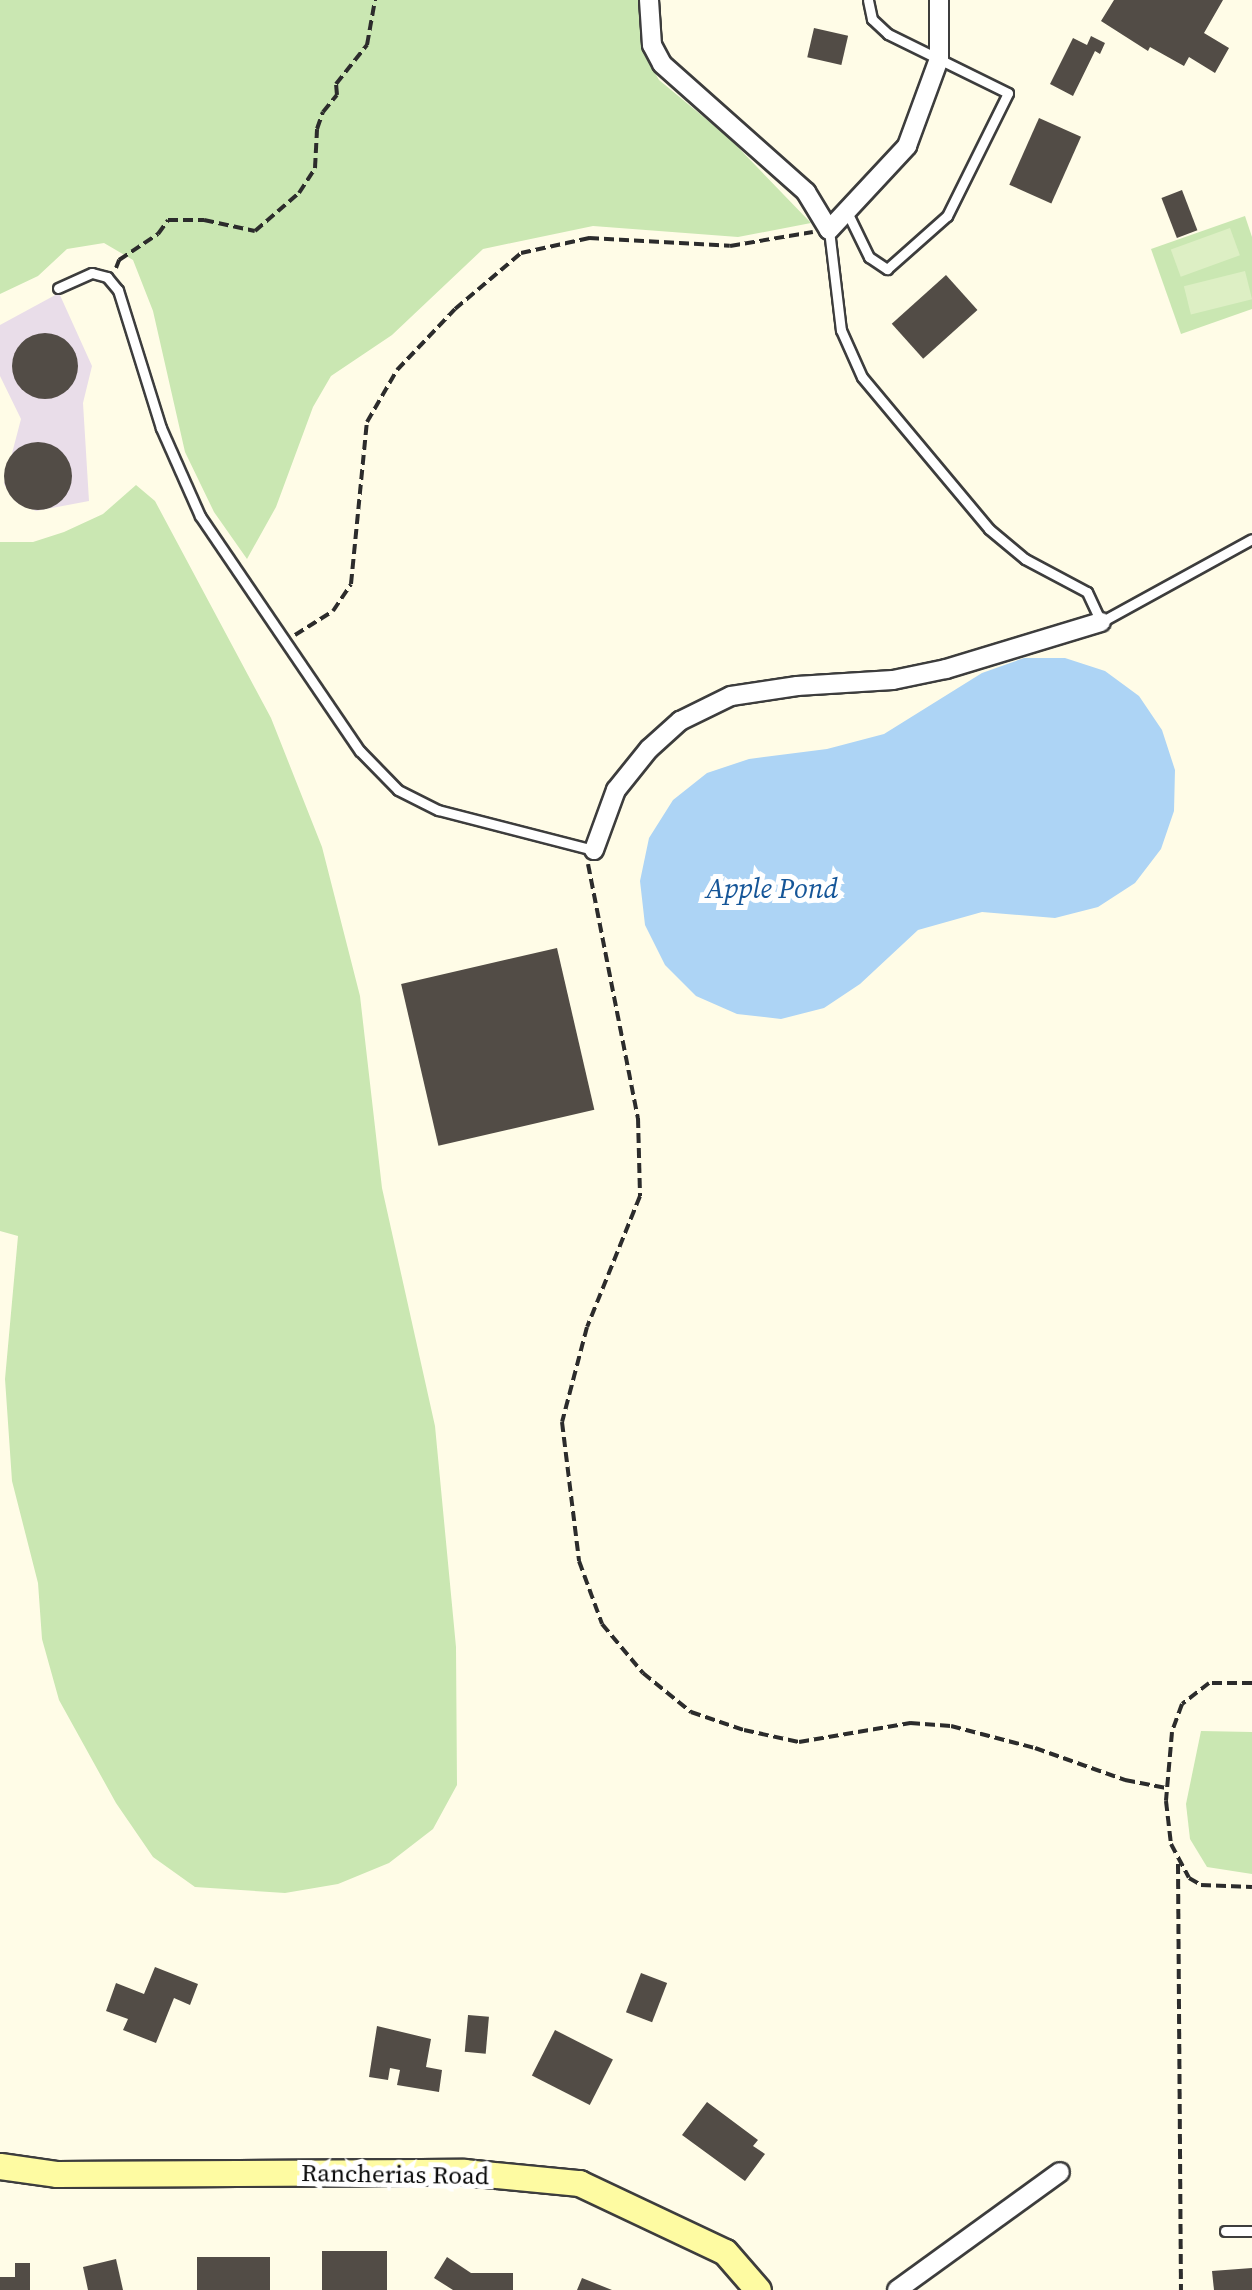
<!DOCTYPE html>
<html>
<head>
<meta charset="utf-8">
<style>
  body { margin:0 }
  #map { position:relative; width:1252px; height:2290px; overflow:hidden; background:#fffce7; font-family:"Source Serif 4",serif }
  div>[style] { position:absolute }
  .industrial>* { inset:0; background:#e9dde9 }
  .green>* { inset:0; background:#cae7b2 }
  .pitch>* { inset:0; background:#ddefc4; transform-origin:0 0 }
  .water>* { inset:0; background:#add4f5 }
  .building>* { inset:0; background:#524c46; transform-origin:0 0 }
  .round { border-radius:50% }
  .path>* { height:4px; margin-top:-2px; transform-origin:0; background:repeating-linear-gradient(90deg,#2c2c2c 0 10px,transparent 0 15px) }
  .roads { filter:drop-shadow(2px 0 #3d3d3d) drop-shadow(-2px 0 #3d3d3d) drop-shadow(0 2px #3d3d3d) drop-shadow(0 -2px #3d3d3d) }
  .lane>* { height:9px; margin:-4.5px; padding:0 4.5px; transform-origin:4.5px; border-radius:4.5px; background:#fff }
  .street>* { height:18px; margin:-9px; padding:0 9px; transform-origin:9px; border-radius:9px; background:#fff }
  .secondary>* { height:25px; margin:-12.5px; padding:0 12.5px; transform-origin:12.5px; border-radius:12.5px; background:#fefba2 }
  span { translate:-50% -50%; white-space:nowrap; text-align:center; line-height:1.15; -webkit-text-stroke:10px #fff; paint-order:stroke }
  .street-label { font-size:25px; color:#0a0a0a }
  .water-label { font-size:28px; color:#165698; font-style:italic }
</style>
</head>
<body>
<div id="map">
  <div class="industrial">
    <div style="clip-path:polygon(59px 293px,92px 366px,83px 403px,89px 501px,36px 511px,16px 502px,4px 484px,21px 419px,0 376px,0 325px)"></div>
  </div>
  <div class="green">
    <div style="clip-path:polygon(0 0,643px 0,644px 53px,659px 80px,729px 138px,811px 223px,738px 237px,593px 226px,483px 249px,392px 335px,331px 376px,313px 407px,276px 507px,247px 559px,214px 512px,185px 452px,153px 311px,133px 260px,104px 243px,67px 249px,38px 276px,0 294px)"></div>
    <div style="clip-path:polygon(1245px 216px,1252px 237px,1252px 309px,1181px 334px,1151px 249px)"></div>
    <div style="clip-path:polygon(136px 485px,155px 501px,271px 718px,322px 847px,360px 996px,382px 1188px,435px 1426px,456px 1647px,457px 1785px,433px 1829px,389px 1863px,338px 1884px,285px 1893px,195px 1887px,153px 1857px,116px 1803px,59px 1700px,42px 1639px,38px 1583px,12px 1481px,5px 1379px,18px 1236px,0 1231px,0 542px,33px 542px,64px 532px,103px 514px)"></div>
    <div style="clip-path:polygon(1201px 1731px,1252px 1732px,1252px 1874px,1207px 1867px,1190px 1839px,1186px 1804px)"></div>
  </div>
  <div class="pitch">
    <div style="left:1230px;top:228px;width:29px;height:63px;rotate:70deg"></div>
    <div style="left:1245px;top:271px;width:29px;height:63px;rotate:76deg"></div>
  </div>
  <div class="water">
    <div style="clip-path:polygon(1024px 658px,1065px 658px,1105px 671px,1139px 696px,1162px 730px,1175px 770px,1174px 811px,1161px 849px,1135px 883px,1098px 907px,1055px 918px,982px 912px,918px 930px,860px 984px,824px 1008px,781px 1019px,737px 1014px,696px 996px,665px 965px,645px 925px,640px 881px,649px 838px,673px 800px,707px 773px,749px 759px,827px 749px,884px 734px,982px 673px)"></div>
  </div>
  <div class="building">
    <div style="clip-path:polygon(1114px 0,1223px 0,1204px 33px,1229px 48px,1215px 73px,1189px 57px,1184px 66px,1150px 47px,1148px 51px,1101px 21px)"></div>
    <div style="left:814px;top:28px;width:35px;height:30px;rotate:13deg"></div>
    <div style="clip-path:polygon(1091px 36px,1105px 43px,1100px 54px,1095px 51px,1073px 96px,1050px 84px,1073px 38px,1087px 45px)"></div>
    <div style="left:1039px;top:118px;width:46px;height:73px;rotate:24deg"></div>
    <div style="left:1182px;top:190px;width:43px;height:22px;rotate:69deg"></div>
    <div style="left:946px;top:275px;width:47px;height:73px;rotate:48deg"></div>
    <div class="round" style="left:12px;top:333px;width:66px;height:66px"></div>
    <div class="round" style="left:4px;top:442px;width:68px;height:68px"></div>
    <div style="left:557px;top:948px;width:166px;height:160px;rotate:77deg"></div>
    <div style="clip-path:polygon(155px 1967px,198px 1984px,190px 2005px,174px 1998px,156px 2043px,123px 2030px,128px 2019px,106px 2011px,116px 1983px,144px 1994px)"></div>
    <div style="left:641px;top:1973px;width:28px;height:42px;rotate:21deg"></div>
    <div style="left:468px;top:2015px;width:21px;height:37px;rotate:5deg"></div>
    <div style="clip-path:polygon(377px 2026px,431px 2039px,426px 2067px,442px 2070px,439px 2092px,397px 2085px,400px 2070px,390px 2068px,388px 2080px,369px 2077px)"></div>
    <div style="left:555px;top:2030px;width:65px;height:51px;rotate:27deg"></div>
    <div style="clip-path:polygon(707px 2102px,758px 2140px,753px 2146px,765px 2154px,745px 2181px,682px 2135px)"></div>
    <div style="left:387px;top:2251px;width:39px;height:65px;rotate:90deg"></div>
    <div style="left:270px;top:2257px;width:33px;height:73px;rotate:90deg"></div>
    <div style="clip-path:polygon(447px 2257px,471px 2273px,513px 2273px,513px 2290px,453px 2290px,434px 2278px)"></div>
    <div style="clip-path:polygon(116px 2259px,123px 2290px,88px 2290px,83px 2267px)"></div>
    <div style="clip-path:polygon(15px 2263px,30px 2263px,30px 2290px,0 2290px,0 2277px,15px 2277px)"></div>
    <div style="clip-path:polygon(1252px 2268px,1252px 2290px,1214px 2290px,1212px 2271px)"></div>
    <div style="clip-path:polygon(582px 2278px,612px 2290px,577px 2290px)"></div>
  </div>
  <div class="path">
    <div style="left:116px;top:268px;width:9px;rotate:-69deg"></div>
    <div style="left:119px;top:260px;width:47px;rotate:-33.7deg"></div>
    <div style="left:158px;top:234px;width:17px;rotate:-54deg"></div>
    <div style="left:168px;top:220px;width:36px"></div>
    <div style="left:204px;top:220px;width:52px;rotate:12.2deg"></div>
    <div style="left:255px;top:231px;width:58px;rotate:-40.8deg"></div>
    <div style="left:299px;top:193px;width:30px;rotate:-57deg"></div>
    <div style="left:315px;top:168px;width:39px;rotate:-87deg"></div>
    <div style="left:317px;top:129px;width:18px;rotate:-71deg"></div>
    <div style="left:323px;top:112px;width:22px;rotate:-51deg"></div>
    <div style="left:337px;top:95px;width:11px;rotate:-95deg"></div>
    <div style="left:336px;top:84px;width:50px;rotate:-51.5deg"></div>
    <div style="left:367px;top:45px;width:46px;rotate:-79.9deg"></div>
    <div style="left:295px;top:635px;width:45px;rotate:-32.3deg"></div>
    <div style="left:333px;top:611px;width:32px;rotate:-56deg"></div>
    <div style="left:351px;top:584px;width:163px;rotate:-84.4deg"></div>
    <div style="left:367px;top:422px;width:60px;rotate:-60deg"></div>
    <div style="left:397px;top:370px;width:84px;rotate:-46.4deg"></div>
    <div style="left:455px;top:309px;width:87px;rotate:-40.3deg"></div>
    <div style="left:521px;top:253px;width:70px;rotate:-12.4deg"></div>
    <div style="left:589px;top:238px;width:141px;rotate:3.2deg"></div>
    <div style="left:730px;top:246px;width:84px;rotate:-9.6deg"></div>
    <div style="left:588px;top:864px;width:259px;rotate:78.9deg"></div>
    <div style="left:638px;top:1118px;width:78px;rotate:88.5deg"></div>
    <div style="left:640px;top:1196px;width:141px;rotate:112deg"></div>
    <div style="left:587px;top:1327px;width:98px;rotate:104.7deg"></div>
    <div style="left:562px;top:1422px;width:140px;rotate:83deg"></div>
    <div style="left:579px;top:1561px;width:67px;rotate:69.9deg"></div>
    <div style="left:602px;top:1624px;width:64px;rotate:50.1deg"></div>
    <div style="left:643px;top:1673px;width:62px;rotate:39.1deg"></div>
    <div style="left:691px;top:1712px;width:56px;rotate:18.8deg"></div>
    <div style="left:744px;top:1730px;width:56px;rotate:12.3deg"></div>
    <div style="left:799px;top:1742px;width:113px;rotate:-9.7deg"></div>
    <div style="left:910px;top:1723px;width:41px;rotate:4.2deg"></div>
    <div style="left:951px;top:1726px;width:87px;rotate:14.7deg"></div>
    <div style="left:1035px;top:1748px;width:96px;rotate:19.6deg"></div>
    <div style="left:1125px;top:1780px;width:42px;rotate:11deg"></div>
    <div style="left:1252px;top:1683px;width:43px;rotate:180deg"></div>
    <div style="left:1209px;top:1683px;width:34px;rotate:142deg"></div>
    <div style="left:1182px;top:1704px;width:30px;rotate:110deg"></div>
    <div style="left:1172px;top:1732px;width:69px;rotate:95deg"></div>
    <div style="left:1166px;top:1801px;width:43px;rotate:83.4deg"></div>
    <div style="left:1171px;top:1844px;width:38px;rotate:62deg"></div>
    <div style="left:1189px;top:1878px;width:14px;rotate:30deg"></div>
    <div style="left:1201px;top:1885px;width:51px;rotate:2.2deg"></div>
    <div style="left:1178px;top:1864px;width:426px;rotate:89.6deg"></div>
  </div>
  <div class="roads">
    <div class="lane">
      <div style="left:848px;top:214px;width:48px;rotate:64deg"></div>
      <div style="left:869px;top:257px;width:22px;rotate:34deg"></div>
      <div style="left:887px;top:269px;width:80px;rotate:-41.5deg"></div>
      <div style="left:947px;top:216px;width:137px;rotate:-63.6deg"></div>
      <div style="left:1008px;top:93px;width:134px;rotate:-153.8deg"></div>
      <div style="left:888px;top:34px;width:22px;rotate:-137deg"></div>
      <div style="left:872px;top:19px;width:19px;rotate:-102deg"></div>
      <div style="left:829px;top:230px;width:101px;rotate:83.2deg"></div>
      <div style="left:841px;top:330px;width:51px;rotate:65.9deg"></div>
      <div style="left:862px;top:377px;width:198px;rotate:50.1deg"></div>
      <div style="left:989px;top:529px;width:47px;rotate:39.8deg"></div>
      <div style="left:1025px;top:559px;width:70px;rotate:28deg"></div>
      <div style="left:1087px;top:592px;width:33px;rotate:65deg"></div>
      <div style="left:1101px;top:622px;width:172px;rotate:-28.8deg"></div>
      <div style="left:58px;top:288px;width:37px;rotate:-24deg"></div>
      <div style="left:92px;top:273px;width:16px;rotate:15deg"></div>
      <div style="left:107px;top:277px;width:17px;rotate:50deg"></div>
      <div style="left:118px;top:290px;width:145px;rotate:72.7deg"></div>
      <div style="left:161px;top:428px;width:96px;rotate:66.1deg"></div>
      <div style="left:200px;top:516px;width:284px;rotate:55.8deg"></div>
      <div style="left:360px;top:751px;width:54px;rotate:45.7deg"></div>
      <div style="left:398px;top:790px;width:45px;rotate:26.6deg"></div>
      <div style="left:438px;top:810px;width:161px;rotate:14.4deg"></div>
      <div style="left:1225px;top:2231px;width:27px"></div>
    </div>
    <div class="street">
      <div style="left:649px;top:0;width:45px;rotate:86.2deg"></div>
      <div style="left:652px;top:45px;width:21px;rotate:62deg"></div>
      <div style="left:662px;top:64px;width:193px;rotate:41.6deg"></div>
      <div style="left:806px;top:192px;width:44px;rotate:58.8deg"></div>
      <div style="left:829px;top:230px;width:115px;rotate:-47.1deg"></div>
      <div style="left:907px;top:146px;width:93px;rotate:-69.8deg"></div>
      <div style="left:939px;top:59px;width:59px;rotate:-90deg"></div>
      <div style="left:594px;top:850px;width:64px;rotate:-69.9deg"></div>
      <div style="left:616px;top:790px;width:53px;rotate:-51.2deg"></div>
      <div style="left:649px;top:749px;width:42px;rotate:-42.1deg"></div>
      <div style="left:680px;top:721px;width:57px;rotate:-26.1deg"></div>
      <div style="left:731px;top:696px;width:67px;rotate:-8.6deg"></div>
      <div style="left:797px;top:686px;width:96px;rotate:-3.6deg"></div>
      <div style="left:893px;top:680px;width:54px;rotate:-11.7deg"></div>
      <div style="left:946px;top:669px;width:162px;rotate:-16.9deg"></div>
      <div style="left:897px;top:2290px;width:201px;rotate:-35.9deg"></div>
    </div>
    <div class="secondary">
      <div style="left:0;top:2166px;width:58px;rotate:8deg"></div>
      <div style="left:57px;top:2174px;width:407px;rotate:-0.3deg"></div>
      <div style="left:464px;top:2172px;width:116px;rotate:5.5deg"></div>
      <div style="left:579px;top:2183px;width:161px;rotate:25.3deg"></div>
      <div style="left:725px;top:2252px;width:50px;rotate:49deg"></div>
    </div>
  </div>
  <div class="street-label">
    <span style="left:395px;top:2174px;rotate:1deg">Rancherias Road</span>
  </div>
  <div class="water-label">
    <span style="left:772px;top:888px">Apple Pond</span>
  </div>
</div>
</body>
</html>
